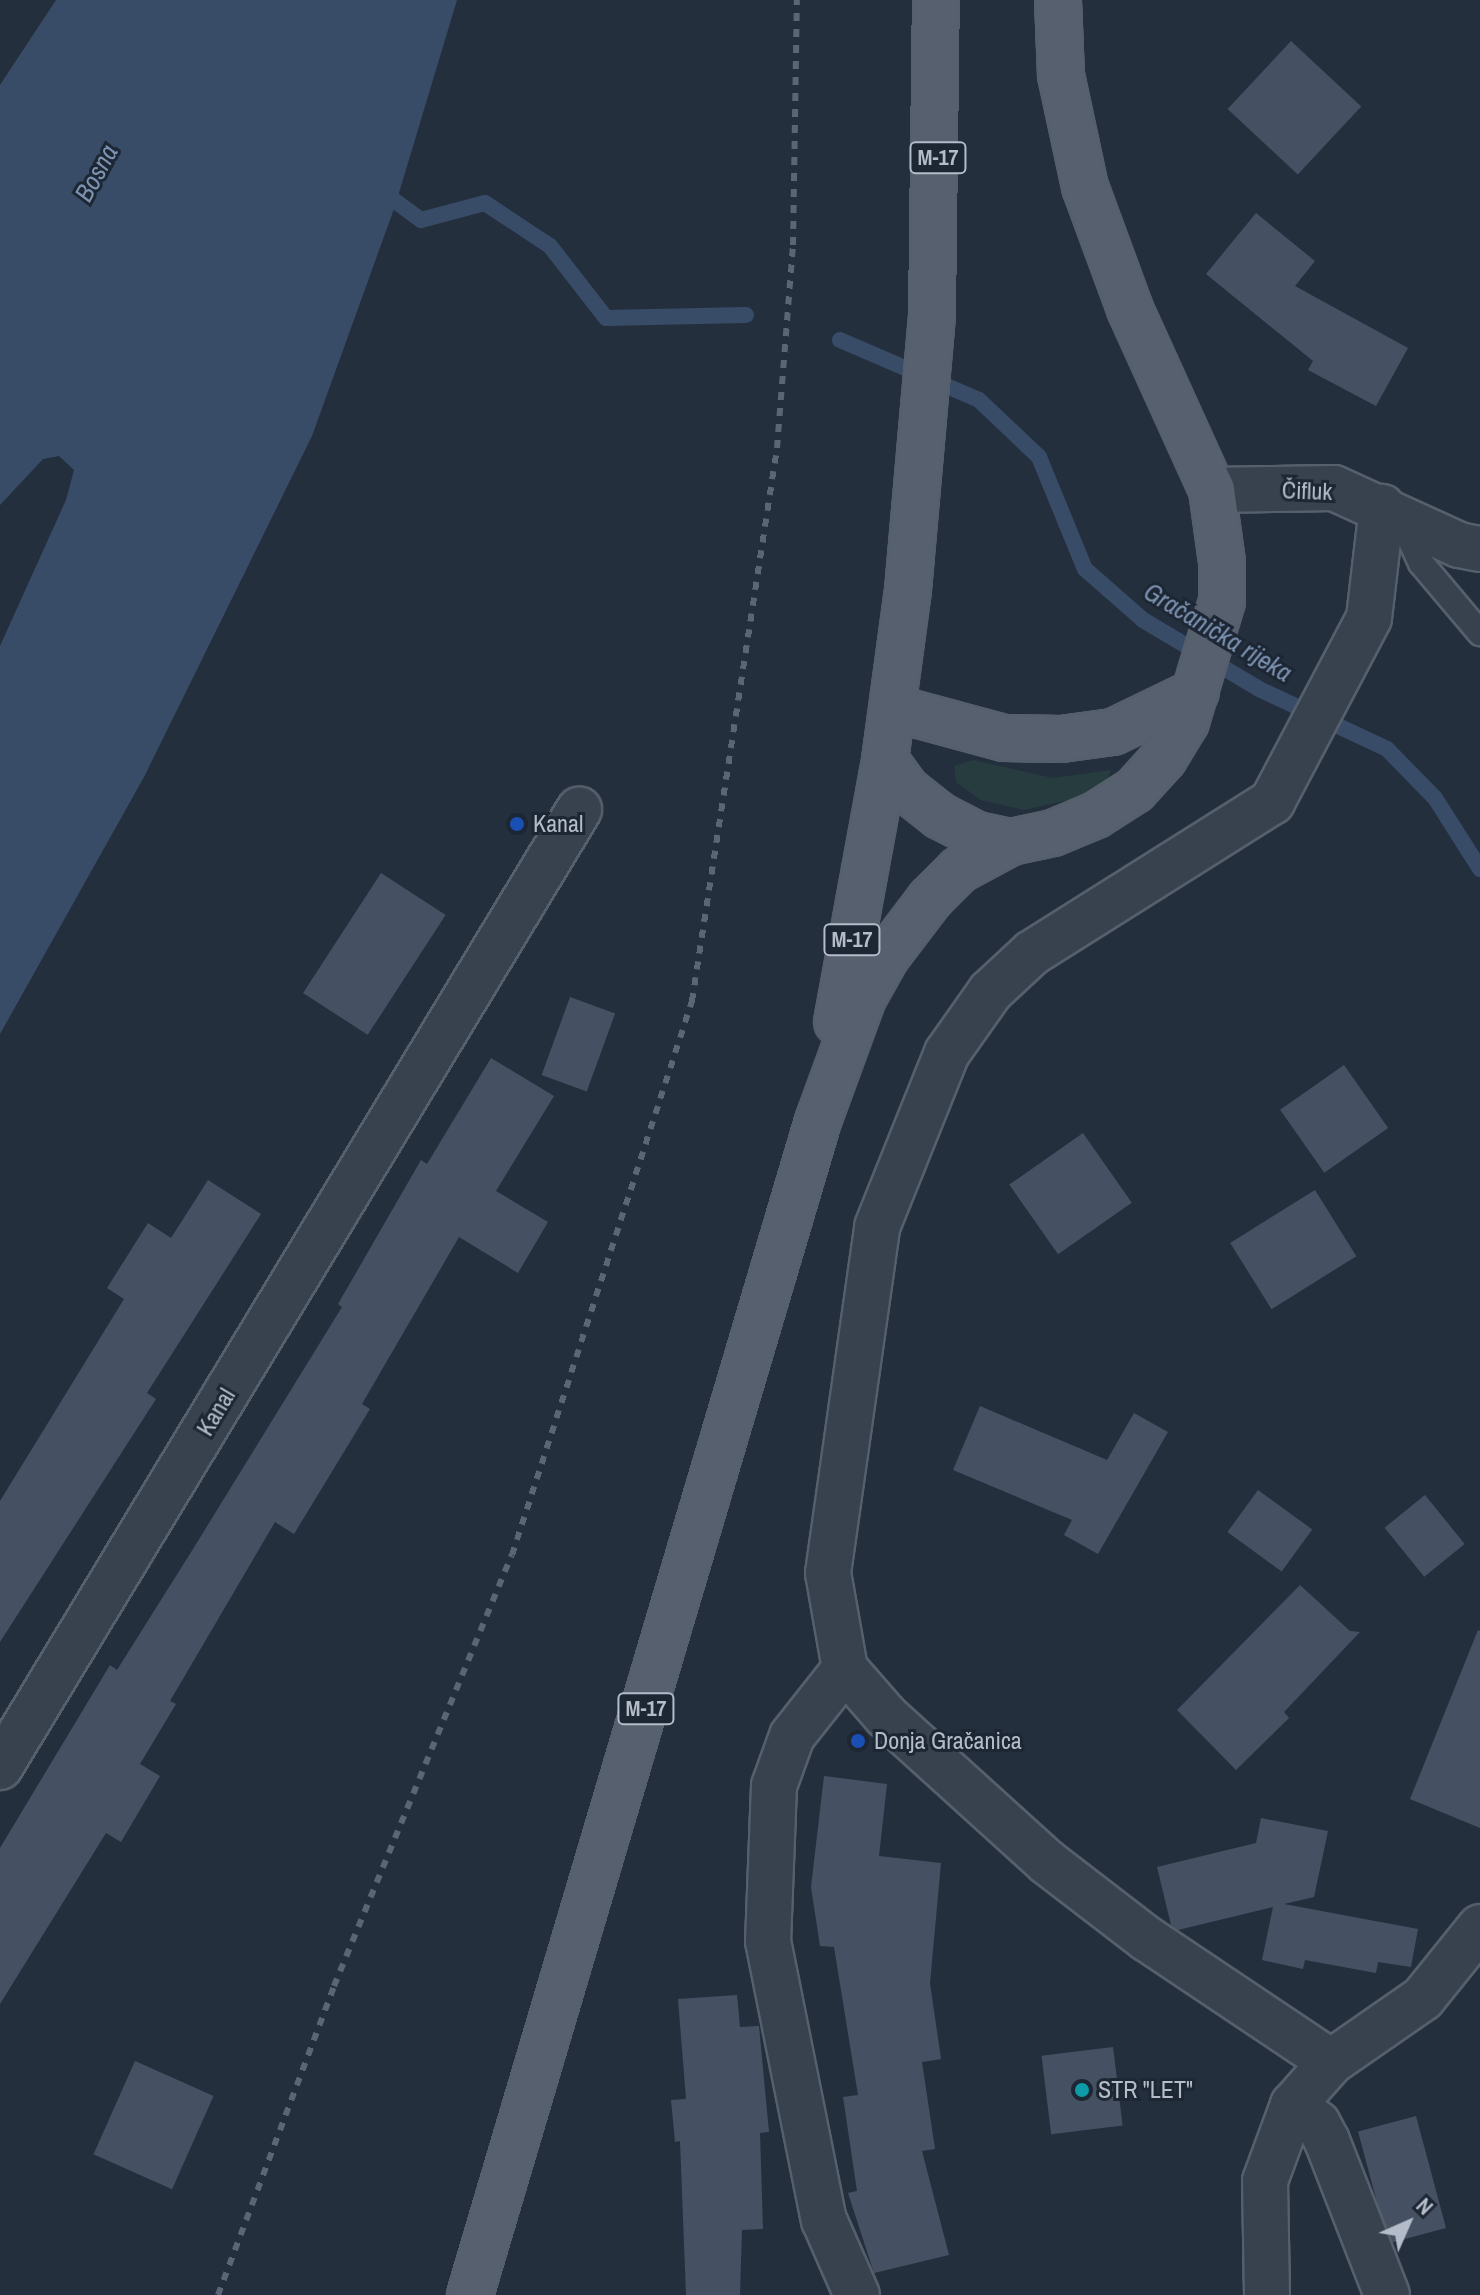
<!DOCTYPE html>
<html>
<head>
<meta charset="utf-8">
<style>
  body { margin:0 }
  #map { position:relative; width:1480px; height:2295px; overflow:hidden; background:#242f3e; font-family:"Archivo Narrow",sans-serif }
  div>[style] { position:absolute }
  .green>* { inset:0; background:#263c3f }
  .water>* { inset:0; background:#394c67 }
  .stream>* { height:16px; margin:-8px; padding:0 8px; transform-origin:8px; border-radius:8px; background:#394c67 }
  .building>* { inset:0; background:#455162; transform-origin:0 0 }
  .roads { filter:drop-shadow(2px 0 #565f6c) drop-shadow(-2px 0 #565f6c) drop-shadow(0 2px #565f6c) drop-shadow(0 -2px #565f6c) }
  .service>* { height:24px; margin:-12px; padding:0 12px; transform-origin:12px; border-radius:12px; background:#38414e }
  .minor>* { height:44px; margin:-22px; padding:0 22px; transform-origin:22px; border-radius:22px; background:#38414e }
  .primary>* { height:44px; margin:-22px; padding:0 22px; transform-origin:22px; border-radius:22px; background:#56606e }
  .rail>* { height:6px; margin-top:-3px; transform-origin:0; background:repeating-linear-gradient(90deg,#5a6575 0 8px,transparent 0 16px) }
  .dots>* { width:22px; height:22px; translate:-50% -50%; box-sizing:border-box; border:4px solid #1d2633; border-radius:50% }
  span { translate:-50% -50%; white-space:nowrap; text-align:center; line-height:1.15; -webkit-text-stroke:6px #1d2633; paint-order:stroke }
  .shield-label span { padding:2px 6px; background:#1d2633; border:2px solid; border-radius:6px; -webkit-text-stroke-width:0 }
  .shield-label { font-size:22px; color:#b4bcc9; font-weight:700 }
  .street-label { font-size:24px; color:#b4bcc9 }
  .poi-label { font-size:24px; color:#b4bcc9 }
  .left { translate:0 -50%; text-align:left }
  .water-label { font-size:26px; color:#7c92b1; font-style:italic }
  .north { position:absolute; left:1368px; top:2183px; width:80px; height:80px; -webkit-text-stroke:6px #1d2633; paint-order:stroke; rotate:45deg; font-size:22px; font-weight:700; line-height:32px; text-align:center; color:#b4bcc9 }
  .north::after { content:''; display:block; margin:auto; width:28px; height:36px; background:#b4bcc9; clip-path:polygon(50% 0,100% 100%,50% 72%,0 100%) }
</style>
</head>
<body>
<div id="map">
  <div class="green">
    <div style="clip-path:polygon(973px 760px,1053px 778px,1111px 770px,1103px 792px,1024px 810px,981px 800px,956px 782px,954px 766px)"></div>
  </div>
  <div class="water">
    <div style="clip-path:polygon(56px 0,457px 0,395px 206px,312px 436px,144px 777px,0 1034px,0 646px,66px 500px,74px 470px,59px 456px,43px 459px,0 505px,0 85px)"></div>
  </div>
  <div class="stream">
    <div style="left:380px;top:190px;width:51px;rotate:36.2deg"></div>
    <div style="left:421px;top:220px;width:66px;rotate:-14.9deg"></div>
    <div style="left:485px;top:203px;width:78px;rotate:33.5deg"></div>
    <div style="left:550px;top:246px;width:91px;rotate:52.1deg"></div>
    <div style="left:606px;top:318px;width:140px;rotate:-1.2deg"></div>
    <div style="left:840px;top:340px;width:151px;rotate:23.3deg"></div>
    <div style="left:979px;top:400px;width:83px;rotate:43.5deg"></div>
    <div style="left:1039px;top:457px;width:121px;rotate:67.7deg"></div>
    <div style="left:1085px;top:569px;width:77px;rotate:41.3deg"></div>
    <div style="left:1143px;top:620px;width:135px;rotate:30.7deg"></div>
    <div style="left:1259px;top:689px;width:141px;rotate:25.1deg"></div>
    <div style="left:1387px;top:749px;width:69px;rotate:45.6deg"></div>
    <div style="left:1435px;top:798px;width:84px;rotate:57.6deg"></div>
  </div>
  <div class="building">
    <div style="left:1291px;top:41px;width:96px;height:93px;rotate:43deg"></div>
    <div style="clip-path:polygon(1256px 213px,1315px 261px,1295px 286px,1408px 348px,1376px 406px,1308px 370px,1313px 361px,1206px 274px)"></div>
    <div style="left:381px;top:873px;width:77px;height:143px;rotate:33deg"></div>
    <div style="left:570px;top:997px;width:48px;height:83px;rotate:20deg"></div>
    <div style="clip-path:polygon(491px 1058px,554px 1096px,496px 1191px,548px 1222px,518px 1273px,459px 1237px,362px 1404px,370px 1409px,294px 1534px,275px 1522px,170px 1701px,176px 1704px,140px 1764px,160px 1776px,121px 1842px,106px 1833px,0 2004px,0 1848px,110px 1665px,117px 1670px,193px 1549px,342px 1307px,338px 1304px,421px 1160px,427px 1164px)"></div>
    <div style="left:1344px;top:1065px;width:77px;height:78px;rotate:55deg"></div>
    <div style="left:1083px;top:1133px;width:85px;height:90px;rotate:55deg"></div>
    <div style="clip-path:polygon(208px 1180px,261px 1214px,147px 1393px,156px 1399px,0 1642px,0 1501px,124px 1299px,107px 1288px,148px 1223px,171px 1238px)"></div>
    <div style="left:1315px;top:1190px;width:78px;height:100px;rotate:58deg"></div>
    <div style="clip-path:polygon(980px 1406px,1107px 1460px,1134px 1413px,1168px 1432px,1098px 1554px,1064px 1535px,1072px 1520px,953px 1470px)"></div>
    <div style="left:1258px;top:1490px;width:67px;height:52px;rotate:36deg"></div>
    <div style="left:1425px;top:1495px;width:63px;height:52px;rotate:51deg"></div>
    <div style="clip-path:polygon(1300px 1585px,1350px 1631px,1360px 1632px,1284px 1712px,1289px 1718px,1236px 1770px,1177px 1710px)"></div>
    <div style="clip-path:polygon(1478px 1630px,1480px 1631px,1480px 1828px,1410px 1799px)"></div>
    <div style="clip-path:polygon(824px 1776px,887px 1784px,879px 1856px,941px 1863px,930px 1983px,941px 2059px,922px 2062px,935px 2149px,922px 2151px,949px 2255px,874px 2273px,848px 2193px,857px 2191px,843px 2097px,858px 2095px,834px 1947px,820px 1946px,811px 1887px)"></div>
    <div style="clip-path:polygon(1261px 1818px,1328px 1831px,1314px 1897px,1284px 1904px,1418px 1929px,1411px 1967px,1378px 1962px,1376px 1973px,1305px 1960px,1303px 1969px,1262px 1960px,1273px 1907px,1178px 1930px,1171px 1925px,1157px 1867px,1256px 1843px)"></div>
    <div style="clip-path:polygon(737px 1995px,740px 2027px,759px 2026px,769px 2132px,760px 2133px,763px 2229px,742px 2230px,740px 2295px,686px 2295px,680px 2141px,675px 2142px,671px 2100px,686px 2099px,678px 1999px)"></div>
    <div style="left:1113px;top:2047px;width:79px;height:72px;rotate:83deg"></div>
    <div style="left:135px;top:2061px;width:86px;height:102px;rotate:24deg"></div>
    <div style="left:1416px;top:2116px;width:116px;height:60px;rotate:75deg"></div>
  </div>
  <div class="roads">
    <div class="service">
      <div style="left:1401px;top:520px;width:47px;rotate:65.1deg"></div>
      <div style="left:1421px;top:563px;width:92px;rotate:49.9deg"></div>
    </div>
    <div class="minor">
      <div style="left:1212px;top:490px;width:122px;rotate:-0.9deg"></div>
      <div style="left:1334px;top:488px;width:137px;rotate:24.5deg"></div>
      <div style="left:1459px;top:545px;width:21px;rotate:11deg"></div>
      <div style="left:845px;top:1669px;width:85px;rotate:128.3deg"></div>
      <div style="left:792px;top:1736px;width:53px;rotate:109.8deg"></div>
      <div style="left:774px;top:1786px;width:155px;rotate:92.2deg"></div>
      <div style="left:768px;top:1941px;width:285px;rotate:78.7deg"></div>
      <div style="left:824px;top:2220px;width:82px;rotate:66.3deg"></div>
      <div style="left:0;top:1767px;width:1119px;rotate:-58.83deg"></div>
      <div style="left:1331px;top:2062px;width:221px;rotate:-146.2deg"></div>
      <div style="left:1147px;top:1939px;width:126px;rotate:-142.4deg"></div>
      <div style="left:1047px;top:1862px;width:217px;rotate:-137.8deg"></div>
      <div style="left:886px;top:1716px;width:62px;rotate:-131.1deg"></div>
      <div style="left:845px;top:1669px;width:97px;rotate:-100deg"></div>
      <div style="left:828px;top:1573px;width:349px;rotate:-81.9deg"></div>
      <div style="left:877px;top:1227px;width:188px;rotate:-68.1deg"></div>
      <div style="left:947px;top:1053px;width:75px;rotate:-54.8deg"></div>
      <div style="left:990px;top:992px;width:57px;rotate:-42.9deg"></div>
      <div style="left:1032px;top:953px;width:284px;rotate:-32.2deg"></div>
      <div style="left:1272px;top:802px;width:208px;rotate:-62.2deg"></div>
      <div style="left:1369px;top:618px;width:112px;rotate:-83.3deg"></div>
      <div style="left:1293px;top:2105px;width:31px;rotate:37deg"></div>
      <div style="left:1318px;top:2124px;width:19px;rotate:62deg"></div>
      <div style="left:1327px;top:2141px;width:165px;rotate:68.7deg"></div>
      <div style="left:1267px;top:2295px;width:114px;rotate:-91deg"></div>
      <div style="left:1265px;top:2181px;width:81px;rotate:-69.8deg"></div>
      <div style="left:1293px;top:2105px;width:57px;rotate:-48.5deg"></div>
      <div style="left:1331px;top:2062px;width:112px;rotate:-34.8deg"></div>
      <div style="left:1423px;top:1998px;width:91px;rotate:-51.2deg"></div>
    </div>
    <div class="primary">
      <div style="left:893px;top:708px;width:115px;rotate:15.1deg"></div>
      <div style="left:1004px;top:738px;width:57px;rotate:1deg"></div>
      <div style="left:1061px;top:739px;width:52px;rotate:-7.7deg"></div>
      <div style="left:1113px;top:732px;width:92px;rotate:-25.7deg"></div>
      <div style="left:885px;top:760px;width:37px;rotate:54deg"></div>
      <div style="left:907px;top:790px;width:42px;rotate:38.2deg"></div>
      <div style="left:940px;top:816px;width:42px;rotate:27.2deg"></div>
      <div style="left:977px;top:835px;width:35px;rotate:12deg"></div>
      <div style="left:1011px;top:842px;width:43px;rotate:-12.1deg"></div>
      <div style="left:1053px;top:833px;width:47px;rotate:-22.7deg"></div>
      <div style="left:1096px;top:815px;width:46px;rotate:-32.7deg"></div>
      <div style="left:1135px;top:790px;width:43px;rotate:-47.8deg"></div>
      <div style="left:1164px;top:758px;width:42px;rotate:-58.6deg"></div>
      <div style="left:1186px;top:722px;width:126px;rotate:-73.4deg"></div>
      <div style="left:1222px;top:601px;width:39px;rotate:-90deg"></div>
      <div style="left:1222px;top:562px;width:73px;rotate:-97.9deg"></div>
      <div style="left:1212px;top:490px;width:199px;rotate:-114.4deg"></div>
      <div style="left:1130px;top:309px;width:130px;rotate:-110.2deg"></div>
      <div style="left:1085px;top:187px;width:115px;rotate:-102.1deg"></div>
      <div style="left:1061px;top:75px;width:75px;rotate:-92.3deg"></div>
      <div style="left:837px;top:1022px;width:266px;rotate:-79.6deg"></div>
      <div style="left:885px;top:760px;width:172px;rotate:-82.3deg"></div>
      <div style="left:908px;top:590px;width:276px;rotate:-85deg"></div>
      <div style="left:932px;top:315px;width:315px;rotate:-89.3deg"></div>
      <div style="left:470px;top:2295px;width:1224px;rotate:-73.49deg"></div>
      <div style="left:818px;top:1121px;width:131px;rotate:-69.9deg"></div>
      <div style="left:863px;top:998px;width:47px;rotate:-60.7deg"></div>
      <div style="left:886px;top:957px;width:73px;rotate:-52.8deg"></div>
      <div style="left:930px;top:899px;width:41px;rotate:-45deg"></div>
      <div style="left:959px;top:870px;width:59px;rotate:-28.3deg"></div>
    </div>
  </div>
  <div class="rail">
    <div style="left:218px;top:2295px;width:330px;rotate:-69.4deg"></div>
    <div style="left:334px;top:1986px;width:466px;rotate:-67.6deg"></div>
    <div style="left:512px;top:1555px;width:583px;rotate:-72deg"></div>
    <div style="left:692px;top:1001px;width:559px;rotate:-81.26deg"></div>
    <div style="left:777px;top:448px;width:204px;rotate:-85.5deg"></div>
    <div style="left:793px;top:245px;width:245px;rotate:-89.1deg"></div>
  </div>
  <div class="dots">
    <div style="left:517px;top:824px;background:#1a4fb4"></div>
    <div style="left:858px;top:1741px;background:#1a4fb4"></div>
    <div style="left:1082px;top:2090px;background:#0f9aa8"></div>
  </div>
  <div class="shield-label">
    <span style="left:938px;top:158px">M-17</span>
    <span style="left:852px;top:940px">M-17</span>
    <span style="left:646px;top:1709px">M-17</span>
  </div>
  <div class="street-label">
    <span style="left:1307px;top:491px;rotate:2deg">Čifluk</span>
    <span style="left:216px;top:1412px;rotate:-59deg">Kanal</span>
  </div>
  <div class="poi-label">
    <span class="left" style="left:533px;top:824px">Kanal</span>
    <span class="left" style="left:874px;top:1741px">Donja Gračanica</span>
    <span class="left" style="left:1098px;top:2090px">STR "LET"</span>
  </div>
  <div class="water-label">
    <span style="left:96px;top:173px;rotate:-61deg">Bosna</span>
    <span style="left:1218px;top:632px;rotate:31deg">Gračanička rijeka</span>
  </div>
  <div class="north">N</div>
</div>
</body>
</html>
